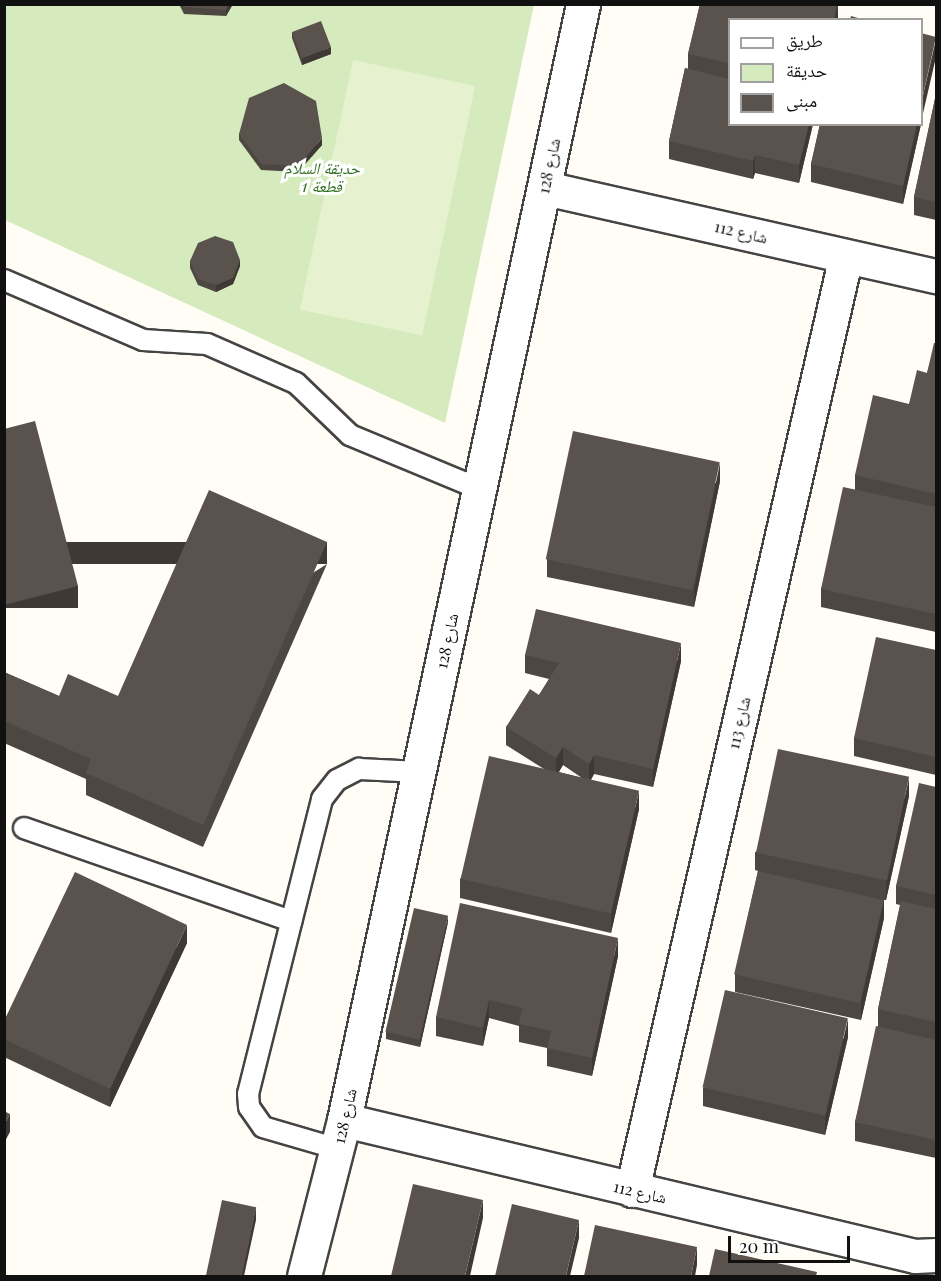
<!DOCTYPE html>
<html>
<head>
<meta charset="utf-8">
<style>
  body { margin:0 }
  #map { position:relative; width:941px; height:1281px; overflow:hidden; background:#fffdf5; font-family:"Playfair Display","Noto Naskh Arabic",serif }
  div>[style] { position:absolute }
  .green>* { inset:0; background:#d5ebbd }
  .pitch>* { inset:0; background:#e6f2cf; transform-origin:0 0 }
  .roads { filter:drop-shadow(2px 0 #444) drop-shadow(-2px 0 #444) drop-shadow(0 2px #444) drop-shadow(0 -2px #444) }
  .service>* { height:20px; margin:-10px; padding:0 10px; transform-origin:10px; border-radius:10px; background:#fff }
  .minor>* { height:33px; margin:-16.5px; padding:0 16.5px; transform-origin:16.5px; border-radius:16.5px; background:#fff }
  .wall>* { inset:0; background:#4d4742 }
  .shaded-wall>* { inset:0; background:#3f3936; transform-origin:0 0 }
  .building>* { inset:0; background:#5a524d; transform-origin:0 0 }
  span { translate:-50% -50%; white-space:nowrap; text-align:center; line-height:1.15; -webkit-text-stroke:6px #fff; paint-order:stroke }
  .street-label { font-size:16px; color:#111 }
  .park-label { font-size:16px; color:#2f6b1f; font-style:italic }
  .frame { position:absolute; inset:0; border:6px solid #111; pointer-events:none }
  .legend { position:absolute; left:728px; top:18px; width:195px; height:108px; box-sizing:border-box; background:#fff; border:2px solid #a0a0a0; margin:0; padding:8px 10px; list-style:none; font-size:18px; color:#111 }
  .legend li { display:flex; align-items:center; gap:12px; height:30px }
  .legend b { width:30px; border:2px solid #a0a0a0 }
  .scale { position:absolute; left:728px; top:1236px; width:122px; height:27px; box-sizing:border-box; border:3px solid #111; border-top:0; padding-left:8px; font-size:18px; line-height:21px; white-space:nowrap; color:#111; -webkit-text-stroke:4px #fff; paint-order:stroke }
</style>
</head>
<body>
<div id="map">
  <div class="green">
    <div style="clip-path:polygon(5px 5px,534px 5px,445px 423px,5px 220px)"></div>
  </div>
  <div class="pitch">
    <div style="left:353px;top:60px;width:125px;height:255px;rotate:12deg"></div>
  </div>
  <div class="roads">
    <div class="service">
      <div style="left:4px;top:280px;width:151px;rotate:23.3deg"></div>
      <div style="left:143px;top:340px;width:64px;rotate:3.6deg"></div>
      <div style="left:207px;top:344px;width:97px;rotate:23.7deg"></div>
      <div style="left:296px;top:383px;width:75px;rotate:43.9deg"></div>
      <div style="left:350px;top:435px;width:141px;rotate:22.6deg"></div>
      <div style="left:24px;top:828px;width:283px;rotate:19.2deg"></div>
      <div style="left:338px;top:1149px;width:78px;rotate:-163.7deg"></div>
      <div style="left:263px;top:1127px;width:24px;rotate:-125deg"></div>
      <div style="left:249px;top:1107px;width:13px;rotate:-94deg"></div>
      <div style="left:248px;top:1094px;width:304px;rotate:-75.9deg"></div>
      <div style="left:322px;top:799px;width:24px;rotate:-52deg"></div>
      <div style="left:337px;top:780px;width:25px;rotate:-27deg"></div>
      <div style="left:359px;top:769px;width:61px;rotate:2.8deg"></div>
    </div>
    <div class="minor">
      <div style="left:545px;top:188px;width:401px;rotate:12.7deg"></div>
      <div style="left:344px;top:1120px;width:587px;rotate:13.4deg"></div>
      <div style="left:915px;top:1256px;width:21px;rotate:-3deg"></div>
      <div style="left:632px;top:1190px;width:958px;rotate:-77.1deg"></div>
      <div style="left:304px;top:1276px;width:161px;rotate:-75.6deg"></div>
      <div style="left:344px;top:1120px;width:1141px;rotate:-77.91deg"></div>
    </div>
  </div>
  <div class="wall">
    <div style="clip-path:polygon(179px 4px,233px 4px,226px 16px,184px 14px)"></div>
    <div style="clip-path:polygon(700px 4px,838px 4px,838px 20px,729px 20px,729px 124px,813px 124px,799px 183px,755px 173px,753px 179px,669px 159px,669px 141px,685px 68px,688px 69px,688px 54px)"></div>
    <div style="clip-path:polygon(292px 32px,331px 54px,302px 65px,292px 38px)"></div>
    <div style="clip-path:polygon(936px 94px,936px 220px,914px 215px,914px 197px)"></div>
    <div style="clip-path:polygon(820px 124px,921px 124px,903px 204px,811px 182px,811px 164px)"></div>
    <div style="clip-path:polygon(239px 134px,322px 145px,298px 172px,261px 170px,239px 140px)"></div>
    <div style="clip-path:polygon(190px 261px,240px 266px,233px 284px,216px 292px,198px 285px,190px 268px)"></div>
    <div style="clip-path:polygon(936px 343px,936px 632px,821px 607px,821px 589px,855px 489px,855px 475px,909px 404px,927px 373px)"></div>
    <div style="clip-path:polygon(720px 481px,694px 607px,547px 577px,547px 559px)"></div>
    <div style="clip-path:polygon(327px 564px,203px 847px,86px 795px,86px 779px,4px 743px,4px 672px,59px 696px,118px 696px)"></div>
    <div style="clip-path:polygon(936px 650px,936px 775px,854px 756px,854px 738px)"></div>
    <div style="clip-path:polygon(evenodd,525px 655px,681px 661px,653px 787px,594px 774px,591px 780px,639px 809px,611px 933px,460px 898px,460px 879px,544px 769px,506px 745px,506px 727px,539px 695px,549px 679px,525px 673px,525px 655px,563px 765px,582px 778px,559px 772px,563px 765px)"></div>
    <div style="clip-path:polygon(936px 787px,936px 1158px,855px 1141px,855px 1122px,878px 1027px,878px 1009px,900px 905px,896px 904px,896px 886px)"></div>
    <div style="clip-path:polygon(909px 796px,886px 900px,884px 900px,884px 918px,861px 1020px,735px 992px,735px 974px,758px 871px,755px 870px,755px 852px)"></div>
    <div style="clip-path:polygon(448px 922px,420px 1047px,386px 1039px,386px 1032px)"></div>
    <div style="clip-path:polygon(187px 943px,110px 1107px,4px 1057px,4px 1021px)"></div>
    <div style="clip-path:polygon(618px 956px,592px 1076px,547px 1066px,547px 1048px,519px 1042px,519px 1026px,489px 1018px,483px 1046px,436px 1036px,436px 1017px)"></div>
    <div style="clip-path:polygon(848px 1037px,825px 1135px,703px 1106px,703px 1088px)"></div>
  </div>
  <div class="shaded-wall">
    <div style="clip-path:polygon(229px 4px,233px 4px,226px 16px,226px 10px)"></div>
    <div style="clip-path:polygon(837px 4px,838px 20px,834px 20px)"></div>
    <div style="clip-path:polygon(936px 39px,936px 57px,921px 122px,921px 104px)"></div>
    <div style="clip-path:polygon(331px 47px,331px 54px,302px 65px,302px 58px)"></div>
    <div style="clip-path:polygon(809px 124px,813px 124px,799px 183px,799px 165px)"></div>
    <div style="clip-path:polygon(917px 124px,921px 124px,903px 204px,903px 186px)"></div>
    <div style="clip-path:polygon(322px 138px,322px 145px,298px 172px,298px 166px)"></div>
    <div style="clip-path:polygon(755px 155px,755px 173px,753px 179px,753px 161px)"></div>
    <div style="clip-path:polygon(240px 260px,240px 266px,233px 284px,216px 292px,216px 285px)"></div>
    <div style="clip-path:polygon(720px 463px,720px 481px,694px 607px,694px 589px)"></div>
    <div style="left:327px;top:542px;width:22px;height:309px;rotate:90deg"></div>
    <div style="left:78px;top:586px;width:22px;height:76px;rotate:90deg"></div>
    <div style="clip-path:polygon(681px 643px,681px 661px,653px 787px,653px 769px)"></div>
    <div style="clip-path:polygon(563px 747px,563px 765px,556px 776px,556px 758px)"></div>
    <div style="clip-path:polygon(594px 755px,594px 774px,589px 782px,589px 764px)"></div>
    <div style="clip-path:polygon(909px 778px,909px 796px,886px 900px,886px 882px)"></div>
    <div style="clip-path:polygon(639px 791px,639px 809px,611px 933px,611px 915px)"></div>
    <div style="clip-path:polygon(884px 900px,884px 918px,861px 1020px,861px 1002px)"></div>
    <div style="clip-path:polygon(448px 916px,448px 922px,420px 1047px,420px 1040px)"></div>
    <div style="clip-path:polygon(187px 925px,187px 943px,110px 1107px,110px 1089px)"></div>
    <div style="clip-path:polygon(618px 938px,618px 956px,592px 1076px,592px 1058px)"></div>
    <div style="clip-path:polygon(489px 1000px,489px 1018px,483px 1046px,483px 1028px)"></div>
    <div style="clip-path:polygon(848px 1019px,848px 1037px,825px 1135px,825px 1117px)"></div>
    <div style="clip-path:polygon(10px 1114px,10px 1132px,4px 1143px,4px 1125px)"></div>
    <div style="clip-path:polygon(483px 1200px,483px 1218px,470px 1276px,465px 1276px)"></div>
    <div style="clip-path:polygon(256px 1207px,256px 1220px,244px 1276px,241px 1276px)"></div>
    <div style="clip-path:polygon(579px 1220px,579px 1238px,570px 1276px,566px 1276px)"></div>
    <div style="clip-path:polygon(697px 1247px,697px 1265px,695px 1276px,691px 1276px)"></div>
  </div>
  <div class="building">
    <div style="clip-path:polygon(183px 4px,229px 4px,226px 10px,184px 7px)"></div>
    <div style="clip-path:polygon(700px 4px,837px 4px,834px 20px,729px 20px,729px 63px,688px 54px)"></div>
    <div style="clip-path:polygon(851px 16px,865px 20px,850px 20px)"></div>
    <div style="left:321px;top:21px;width:28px;height:31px;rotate:69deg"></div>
    <div style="clip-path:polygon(921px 33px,936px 37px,921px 104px)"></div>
    <div style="clip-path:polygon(685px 68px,729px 79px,729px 124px,809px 124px,799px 165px,755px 155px,753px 161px,669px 141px)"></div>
    <div style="clip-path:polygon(284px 83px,316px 101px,322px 138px,298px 166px,261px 164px,239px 134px,249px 98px)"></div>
    <div style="clip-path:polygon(936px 94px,936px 202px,914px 197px)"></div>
    <div style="clip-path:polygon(820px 124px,917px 124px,903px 186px,811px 164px)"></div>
    <div style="clip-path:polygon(215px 236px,233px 242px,240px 260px,233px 278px,216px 285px,198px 279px,190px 261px,198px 243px)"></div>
    <div style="clip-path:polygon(934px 343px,936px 343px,936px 494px,855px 475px,873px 395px,909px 404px,917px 370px,927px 373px)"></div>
    <div style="clip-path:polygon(35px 421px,78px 586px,4px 605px,4px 429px)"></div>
    <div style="left:573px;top:431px;width:150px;height:131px;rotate:12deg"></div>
    <div style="clip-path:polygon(843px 487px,936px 507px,936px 614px,821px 589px)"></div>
    <div style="clip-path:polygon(209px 490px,327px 542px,203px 825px,86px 773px,91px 759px,4px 721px,4px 672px,59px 696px,68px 674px,118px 696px)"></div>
    <div style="clip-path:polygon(536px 609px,681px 643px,653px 769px,594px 755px,589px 764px,563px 747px,556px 758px,506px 727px,530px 689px,539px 695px,559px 663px,525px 655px)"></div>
    <div style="clip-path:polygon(876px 637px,936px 650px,936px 757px,854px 738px)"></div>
    <div style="left:778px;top:749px;width:134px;height:106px;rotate:12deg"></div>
    <div style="left:489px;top:756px;width:154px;height:126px;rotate:13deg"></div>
    <div style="clip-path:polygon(919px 783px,936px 787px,936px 895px,896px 886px)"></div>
    <div style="left:758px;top:871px;width:129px;height:106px;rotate:13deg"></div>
    <div style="clip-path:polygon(75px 872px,187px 925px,110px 1089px,4px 1039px,4px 1021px)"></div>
    <div style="clip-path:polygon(901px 901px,936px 909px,936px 1022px,878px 1009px)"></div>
    <div style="clip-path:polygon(460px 903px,618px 938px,592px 1058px,547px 1048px,551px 1031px,519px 1024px,522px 1008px,489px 1000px,483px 1028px,436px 1017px)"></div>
    <div style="left:414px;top:908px;width:35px;height:127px;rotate:13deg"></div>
    <div style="left:725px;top:990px;width:126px;height:100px;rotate:13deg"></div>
    <div style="clip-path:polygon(876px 1026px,936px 1040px,936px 1140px,855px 1122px)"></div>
    <div style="clip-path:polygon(4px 1111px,10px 1114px,4px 1125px)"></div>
    <div style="clip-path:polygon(413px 1184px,483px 1200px,465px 1276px,391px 1276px)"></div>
    <div style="left:222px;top:1200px;width:35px;height:78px;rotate:12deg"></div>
    <div style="clip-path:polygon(512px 1204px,579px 1220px,566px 1276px,495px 1276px)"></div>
    <div style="clip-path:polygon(595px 1225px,697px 1247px,691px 1276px,584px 1276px)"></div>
    <div style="clip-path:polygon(715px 1249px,817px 1272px,816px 1276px,709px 1276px)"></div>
  </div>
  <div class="street-label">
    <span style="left:549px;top:166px;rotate:-78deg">شارع 128</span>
    <span style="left:741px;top:232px;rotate:13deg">شارع 112</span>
    <span style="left:447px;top:641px;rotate:-78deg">شارع 128</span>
    <span style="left:739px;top:723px;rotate:-77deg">شارع 113</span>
    <span style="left:345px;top:1116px;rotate:-77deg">شارع 128</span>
    <span style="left:640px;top:1192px;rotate:13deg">شارع 112</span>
  </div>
  <div class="park-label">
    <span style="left:322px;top:177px">حديقة السلام<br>قطعة 1</span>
  </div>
  <div class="frame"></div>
  <ul class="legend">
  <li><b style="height:8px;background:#fff"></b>طريق</li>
  <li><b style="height:16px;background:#d5ebbd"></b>حديقة</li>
  <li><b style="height:16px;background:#5a524d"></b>مبنى</li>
  </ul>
  <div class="scale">20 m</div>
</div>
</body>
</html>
